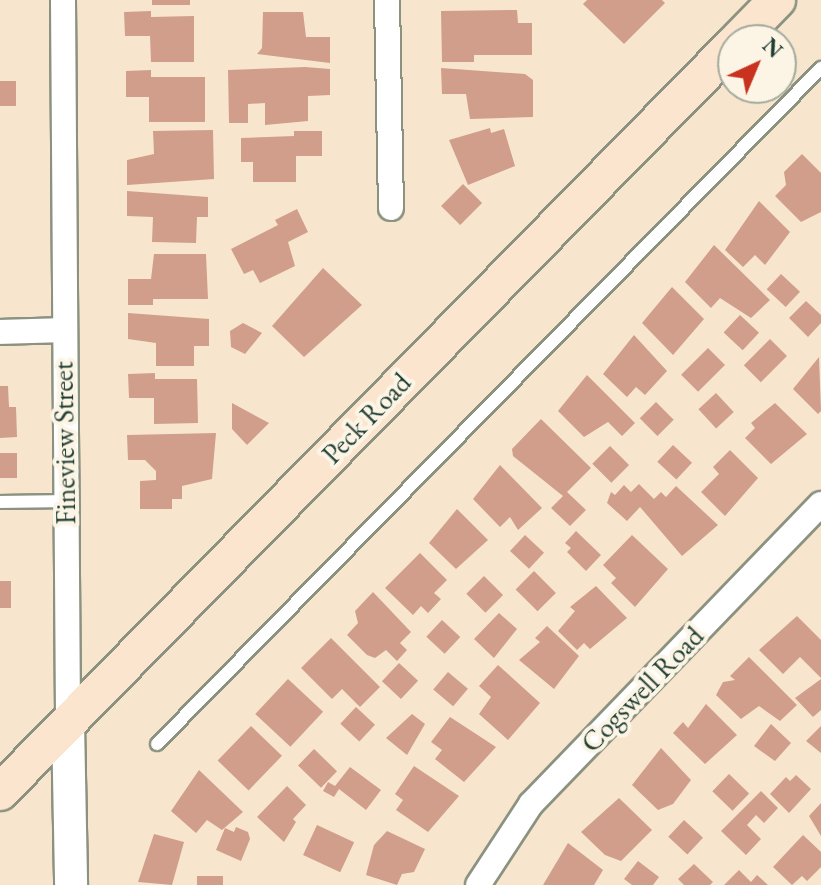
<!DOCTYPE html>
<html>
<head>
<meta charset="utf-8">
<style>
  body { margin:0 }
  #map { position:relative; width:821px; height:885px; overflow:hidden; background:#f7e6cd; font-family:"EB Garamond",serif }
  div>[style] { position:absolute }
  .building>* { inset:0; background:#d09e8a; transform-origin:0 0 }
  .roads { filter:drop-shadow(2px 0 #8b9280) drop-shadow(-2px 0 #8b9280) drop-shadow(0 2px #8b9280) drop-shadow(0 -2px #8b9280) }
  .service>* { height:12px; margin:-6px; padding:0 6px; transform-origin:6px; border-radius:6px; background:#fff }
  .minor>* { height:24px; margin:-12px; padding:0 12px; transform-origin:12px; border-radius:12px; background:#fff }
  .tertiary>* { height:32px; margin:-16px; padding:0 16px; transform-origin:16px; border-radius:16px; background:#fff }
  .secondary>* { height:36px; margin:-18px; padding:0 18px; transform-origin:18px; border-radius:18px; background:#fce5cf }
  span { translate:-50% -50%; white-space:nowrap; text-align:center; line-height:1.15; -webkit-text-stroke:8px #fcf5e5; paint-order:stroke }
  .street-label { font-size:28px; color:#1f3d34 }
  .north { position:absolute; left:717px; top:24px; width:80px; height:80px; box-sizing:border-box; background:#fcf5e5; border:2px solid #a4ab9e; border-radius:50%; rotate:44deg; font-size:22px; font-weight:700; line-height:32px; text-align:center; color:#1f3d34 }
  .north::after { content:''; display:block; margin:auto; width:28px; height:36px; background:#c8321e; clip-path:polygon(50% 0,100% 100%,50% 72%,0 100%) }
</style>
</head>
<body>
<div id="map">
  <div class="building">
    <div style="left:152px;top:0;width:38px;height:5px"></div>
    <div style="clip-path:polygon(587px 0,662px 0,665px 3px,624px 44px,583px 4px)"></div>
    <div style="clip-path:polygon(517px 10px,518px 23px,532px 23px,532px 55px,474px 55px,474px 62px,442px 62px,441px 11px)"></div>
    <div style="clip-path:polygon(151px 11px,151px 17px,194px 16px,194px 62px,151px 62px,150px 36px,125px 36px,124px 12px)"></div>
    <div style="clip-path:polygon(263px 12px,303px 12px,306px 37px,330px 37px,330px 63px,257px 54px,262px 48px)"></div>
    <div style="clip-path:polygon(305px 67px,330px 69px,330px 95px,308px 96px,308px 121px,265px 125px,265px 103px,248px 104px,248px 123px,229px 123px,228px 70px)"></div>
    <div style="clip-path:polygon(441px 68px,525px 74px,533px 80px,533px 117px,470px 119px,466px 94px,442px 94px)"></div>
    <div style="clip-path:polygon(151px 70px,151px 77px,205px 77px,205px 122px,149px 122px,149px 97px,126px 97px,126px 71px)"></div>
    <div style="left:16px;top:81px;width:25px;height:16px;rotate:90deg"></div>
    <div style="clip-path:polygon(490px 128px,491px 133px,504px 129px,515px 166px,468px 185px,449px 140px)"></div>
    <div style="clip-path:polygon(213px 130px,214px 179px,127px 185px,127px 160px,154px 154px,153px 131px)"></div>
    <div style="clip-path:polygon(294px 131px,322px 131px,322px 156px,296px 156px,296px 182px,253px 182px,253px 162px,241px 162px,241px 138px,294px 136px)"></div>
    <div style="clip-path:polygon(802px 154px,821px 173px,821px 212px,801px 222px,775px 196px,786px 185px,784px 172px)"></div>
    <div style="left:463px;top:184px;width:27px;height:31px;rotate:45deg"></div>
    <div style="clip-path:polygon(127px 191px,208px 197px,208px 217px,197px 217px,196px 243px,152px 242px,153px 217px,127px 216px)"></div>
    <div style="clip-path:polygon(759px 201px,790px 232px,765px 265px,755px 255px,743px 267px,725px 250px)"></div>
    <div style="clip-path:polygon(297px 209px,308px 232px,288px 242px,295px 266px,260px 283px,253px 270px,244px 274px,231px 249px,278px 225px,275px 220px)"></div>
    <div style="clip-path:polygon(714px 245px,770px 300px,751px 318px,720px 298px,711px 308px,685px 282px)"></div>
    <div style="clip-path:polygon(154px 254px,206px 254px,208px 299px,153px 299px,153px 305px,128px 305px,128px 279px,151px 279px)"></div>
    <div style="clip-path:polygon(323px 268px,362px 305px,304px 357px,272px 326px)"></div>
    <div style="left:781px;top:274px;width:26px;height:21px;rotate:43deg"></div>
    <div style="clip-path:polygon(672px 287px,704px 319px,673px 355px,642px 323px)"></div>
    <div style="clip-path:polygon(806px 301px,821px 315px,821px 323px,808px 337px,789px 318px)"></div>
    <div style="clip-path:polygon(128px 313px,209px 319px,209px 346px,194px 346px,194px 366px,156px 366px,156px 343px,128px 339px)"></div>
    <div style="left:740px;top:315px;width:26px;height:24px;rotate:43deg"></div>
    <div style="clip-path:polygon(243px 323px,262px 333px,245px 354px,231px 347px,230px 331px)"></div>
    <div style="clip-path:polygon(634px 335px,667px 371px,645px 395px,636px 387px,627px 397px,603px 374px)"></div>
    <div style="left:770px;top:339px;width:24px;height:37px;rotate:45deg"></div>
    <div style="left:708px;top:348px;width:24px;height:38px;rotate:45deg"></div>
    <div style="clip-path:polygon(819px 357px,821px 411px,818px 414px,793px 389px)"></div>
    <div style="clip-path:polygon(155px 373px,155px 379px,197px 379px,198px 423px,154px 424px,154px 398px,129px 398px,128px 374px)"></div>
    <div style="clip-path:polygon(587px 375px,635px 423px,622px 436px,608px 422px,584px 437px,558px 411px)"></div>
    <div style="clip-path:polygon(0 386px,8px 386px,9px 407px,16px 407px,17px 437px,0 438px)"></div>
    <div style="left:716px;top:393px;width:26px;height:24px;rotate:47deg"></div>
    <div style="left:656px;top:402px;width:25px;height:23px;rotate:45deg"></div>
    <div style="clip-path:polygon(232px 403px,269px 423px,247px 445px,232px 429px)"></div>
    <div style="clip-path:polygon(775px 403px,807px 434px,771px 464px,745px 438px,755px 428px,751px 423px)"></div>
    <div style="clip-path:polygon(541px 419px,591px 468px,567px 492px,586px 510px,570px 526px,551px 508px,563px 496px,513px 456px,512px 449px)"></div>
    <div style="clip-path:polygon(216px 433px,212px 479px,182px 486px,182px 499px,172px 499px,172px 509px,140px 509px,140px 481px,156px 480px,156px 471px,145px 460px,128px 460px,127px 435px)"></div>
    <div style="left:673px;top:445px;width:26px;height:23px;rotate:43deg"></div>
    <div style="left:610px;top:446px;width:27px;height:25px;rotate:45deg"></div>
    <div style="clip-path:polygon(730px 450px,758px 478px,725px 516px,701px 492px,719px 474px,713px 467px)"></div>
    <div style="left:0;top:453px;width:17px;height:25px"></div>
    <div style="clip-path:polygon(500px 465px,542px 508px,518px 530px,510px 517px,500px 527px,473px 499px)"></div>
    <div style="clip-path:polygon(639px 484px,654px 499px,661px 492px,666px 497px,676px 486px,718px 525px,682px 556px,640px 507px,627px 521px,607px 503px,611px 492px,615px 495px,624px 485px,631px 492px)"></div>
    <div style="clip-path:polygon(457px 509px,488px 540px,456px 569px,429px 543px)"></div>
    <div style="clip-path:polygon(576px 531px,601px 555px,586px 571px,567px 552px,571px 548px,565px 543px)"></div>
    <div style="left:525px;top:535px;width:26px;height:22px;rotate:43deg"></div>
    <div style="clip-path:polygon(632px 535px,668px 569px,635px 607px,611px 583px,616px 578px,603px 565px)"></div>
    <div style="clip-path:polygon(420px 553px,447px 580px,434px 593px,441px 599px,428px 613px,421px 606px,413px 615px,385px 588px)"></div>
    <div style="left:534px;top:571px;width:31px;height:26px;rotate:45deg"></div>
    <div style="left:484px;top:576px;width:27px;height:25px;rotate:45deg"></div>
    <div style="left:0;top:581px;width:11px;height:27px"></div>
    <div style="clip-path:polygon(596px 586px,627px 618px,590px 649px,584px 643px,577px 650px,558px 631px,575px 611px,570px 607px)"></div>
    <div style="clip-path:polygon(373px 592px,411px 632px,400px 643px,407px 650px,397px 661px,386px 650px,375px 658px,367px 655px,347px 635px,358px 623px,355px 611px)"></div>
    <div style="clip-path:polygon(499px 613px,517px 629px,494px 658px,474px 639px)"></div>
    <div style="clip-path:polygon(797px 616px,821px 640px,821px 678px,800px 657px,783px 674px,759px 650px)"></div>
    <div style="left:442px;top:620px;width:25px;height:23px;rotate:43deg"></div>
    <div style="clip-path:polygon(547px 626px,579px 656px,554px 689px,519px 660px,540px 642px,535px 638px)"></div>
    <div style="clip-path:polygon(331px 638px,380px 687px,360px 707px,342px 689px,332px 699px,301px 668px)"></div>
    <div style="clip-path:polygon(749px 657px,797px 705px,780px 721px,759px 706px,741px 719px,716px 695px,723px 682px,735px 680px,730px 676px)"></div>
    <div style="left:399px;top:663px;width:26px;height:25px;rotate:43deg"></div>
    <div style="clip-path:polygon(498px 665px,540px 703px,508px 740px,479px 714px,491px 697px,479px 686px)"></div>
    <div style="left:448px;top:672px;width:26px;height:23px;rotate:40deg"></div>
    <div style="left:288px;top:679px;width:48px;height:48px;rotate:43deg"></div>
    <div style="clip-path:polygon(821px 679px,821px 710px,813px 717px,795px 698px)"></div>
    <div style="clip-path:polygon(706px 704px,737px 735px,705px 764px,673px 733px,683px 722px,688px 728px)"></div>
    <div style="left:356px;top:707px;width:26px;height:23px;rotate:43deg"></div>
    <div style="clip-path:polygon(412px 714px,425px 724px,407px 755px,386px 738px)"></div>
    <div style="clip-path:polygon(450px 717px,496px 747px,464px 782px,435px 759px,442px 750px,431px 742px)"></div>
    <div style="clip-path:polygon(771px 724px,791px 743px,775px 761px,754px 746px)"></div>
    <div style="left:251px;top:726px;width:43px;height:48px;rotate:44deg"></div>
    <div style="clip-path:polygon(821px 726px,821px 753px,806px 741px)"></div>
    <div style="clip-path:polygon(661px 748px,691px 780px,673px 804px,658px 810px,632px 785px)"></div>
    <div style="left:314px;top:749px;width:32px;height:23px;rotate:44deg"></div>
    <div style="clip-path:polygon(414px 766px,459px 796px,428px 832px,396px 810px,403px 800px,395px 794px)"></div>
    <div style="clip-path:polygon(350px 767px,381px 790px,366px 810px,339px 789px,334px 797px,323px 791px,328px 782px,335px 786px)"></div>
    <div style="clip-path:polygon(199px 770px,243px 812px,222px 830px,207px 820px,196px 833px,171px 811px)"></div>
    <div style="left:729px;top:774px;width:28px;height:24px;rotate:44deg"></div>
    <div style="clip-path:polygon(796px 775px,811px 789px,789px 813px,770px 794px,786px 777px,790px 781px)"></div>
    <div style="clip-path:polygon(287px 786px,306px 805px,293px 819px,296px 822px,284px 842px,257px 817px)"></div>
    <div style="clip-path:polygon(761px 791px,778px 808px,764px 823px,756px 815px,747px 825px,761px 839px,746px 855px,721px 831px)"></div>
    <div style="clip-path:polygon(619px 798px,652px 830px,621px 861px,605px 855px,581px 832px)"></div>
    <div style="clip-path:polygon(821px 803px,821px 836px,809px 816px)"></div>
    <div style="left:684px;top:820px;width:26px;height:23px;rotate:43deg"></div>
    <div style="left:317px;top:825px;width:41px;height:33px;rotate:25deg"></div>
    <div style="clip-path:polygon(236px 827px,248px 832px,250px 839px,241px 861px,216px 850px,225px 828px,234px 832px)"></div>
    <div style="clip-path:polygon(387px 831px,425px 849px,414px 872px,402px 874px,397px 885px,366px 875px,374px 845px)"></div>
    <div style="clip-path:polygon(154px 834px,184px 842px,172px 885px,138px 882px)"></div>
    <div style="clip-path:polygon(803px 835px,821px 852px,821px 867px,807px 881px,802px 876px,792px 885px,773px 867px)"></div>
    <div style="clip-path:polygon(568px 843px,603px 870px,594px 885px,543px 885px)"></div>
    <div style="clip-path:polygon(638px 861px,659px 877px,653px 885px,632px 885px,624px 879px)"></div>
    <div style="clip-path:polygon(694px 864px,713px 882px,710px 885px,684px 885px,678px 879px)"></div>
    <div style="clip-path:polygon(739px 870px,751px 882px,757px 875px,768px 885px,724px 885px)"></div>
    <div style="left:223px;top:876px;width:9px;height:26px;rotate:90deg"></div>
  </div>
  <div class="roads">
    <div class="service">
      <div style="left:0;top:502px;width:65px;rotate:-0.9deg"></div>
      <div style="left:157px;top:744px;width:948px;rotate:-45.51deg"></div>
    </div>
    <div class="minor">
      <div style="left:63px;top:0;width:723px;rotate:89.6deg"></div>
      <div style="left:387px;top:0;width:208px;rotate:88.9deg"></div>
      <div style="left:0;top:332px;width:63px;rotate:-1.8deg"></div>
      <div style="left:478px;top:885px;width:97px;rotate:-56.8deg"></div>
      <div style="left:531px;top:804px;width:417px;rotate:-46deg"></div>
    </div>
    <div class="tertiary">
      <div style="left:68px;top:723px;width:162px;rotate:88.9deg"></div>
    </div>
    <div class="secondary">
      <div style="left:738px;top:40px;width:56px;rotate:-45.7deg"></div>
      <div style="left:0;top:792px;width:1047px;rotate:-45.54deg"></div>
    </div>
  </div>
  <div class="street-label">
    <span style="left:366px;top:418px;rotate:-46deg">Peck Road</span>
    <span style="left:64px;top:443px;rotate:-91deg">Fineview Street</span>
    <span style="left:642px;top:689px;rotate:-46deg">Cogswell Road</span>
  </div>
  <div class="north">N</div>
</div>
</body>
</html>
